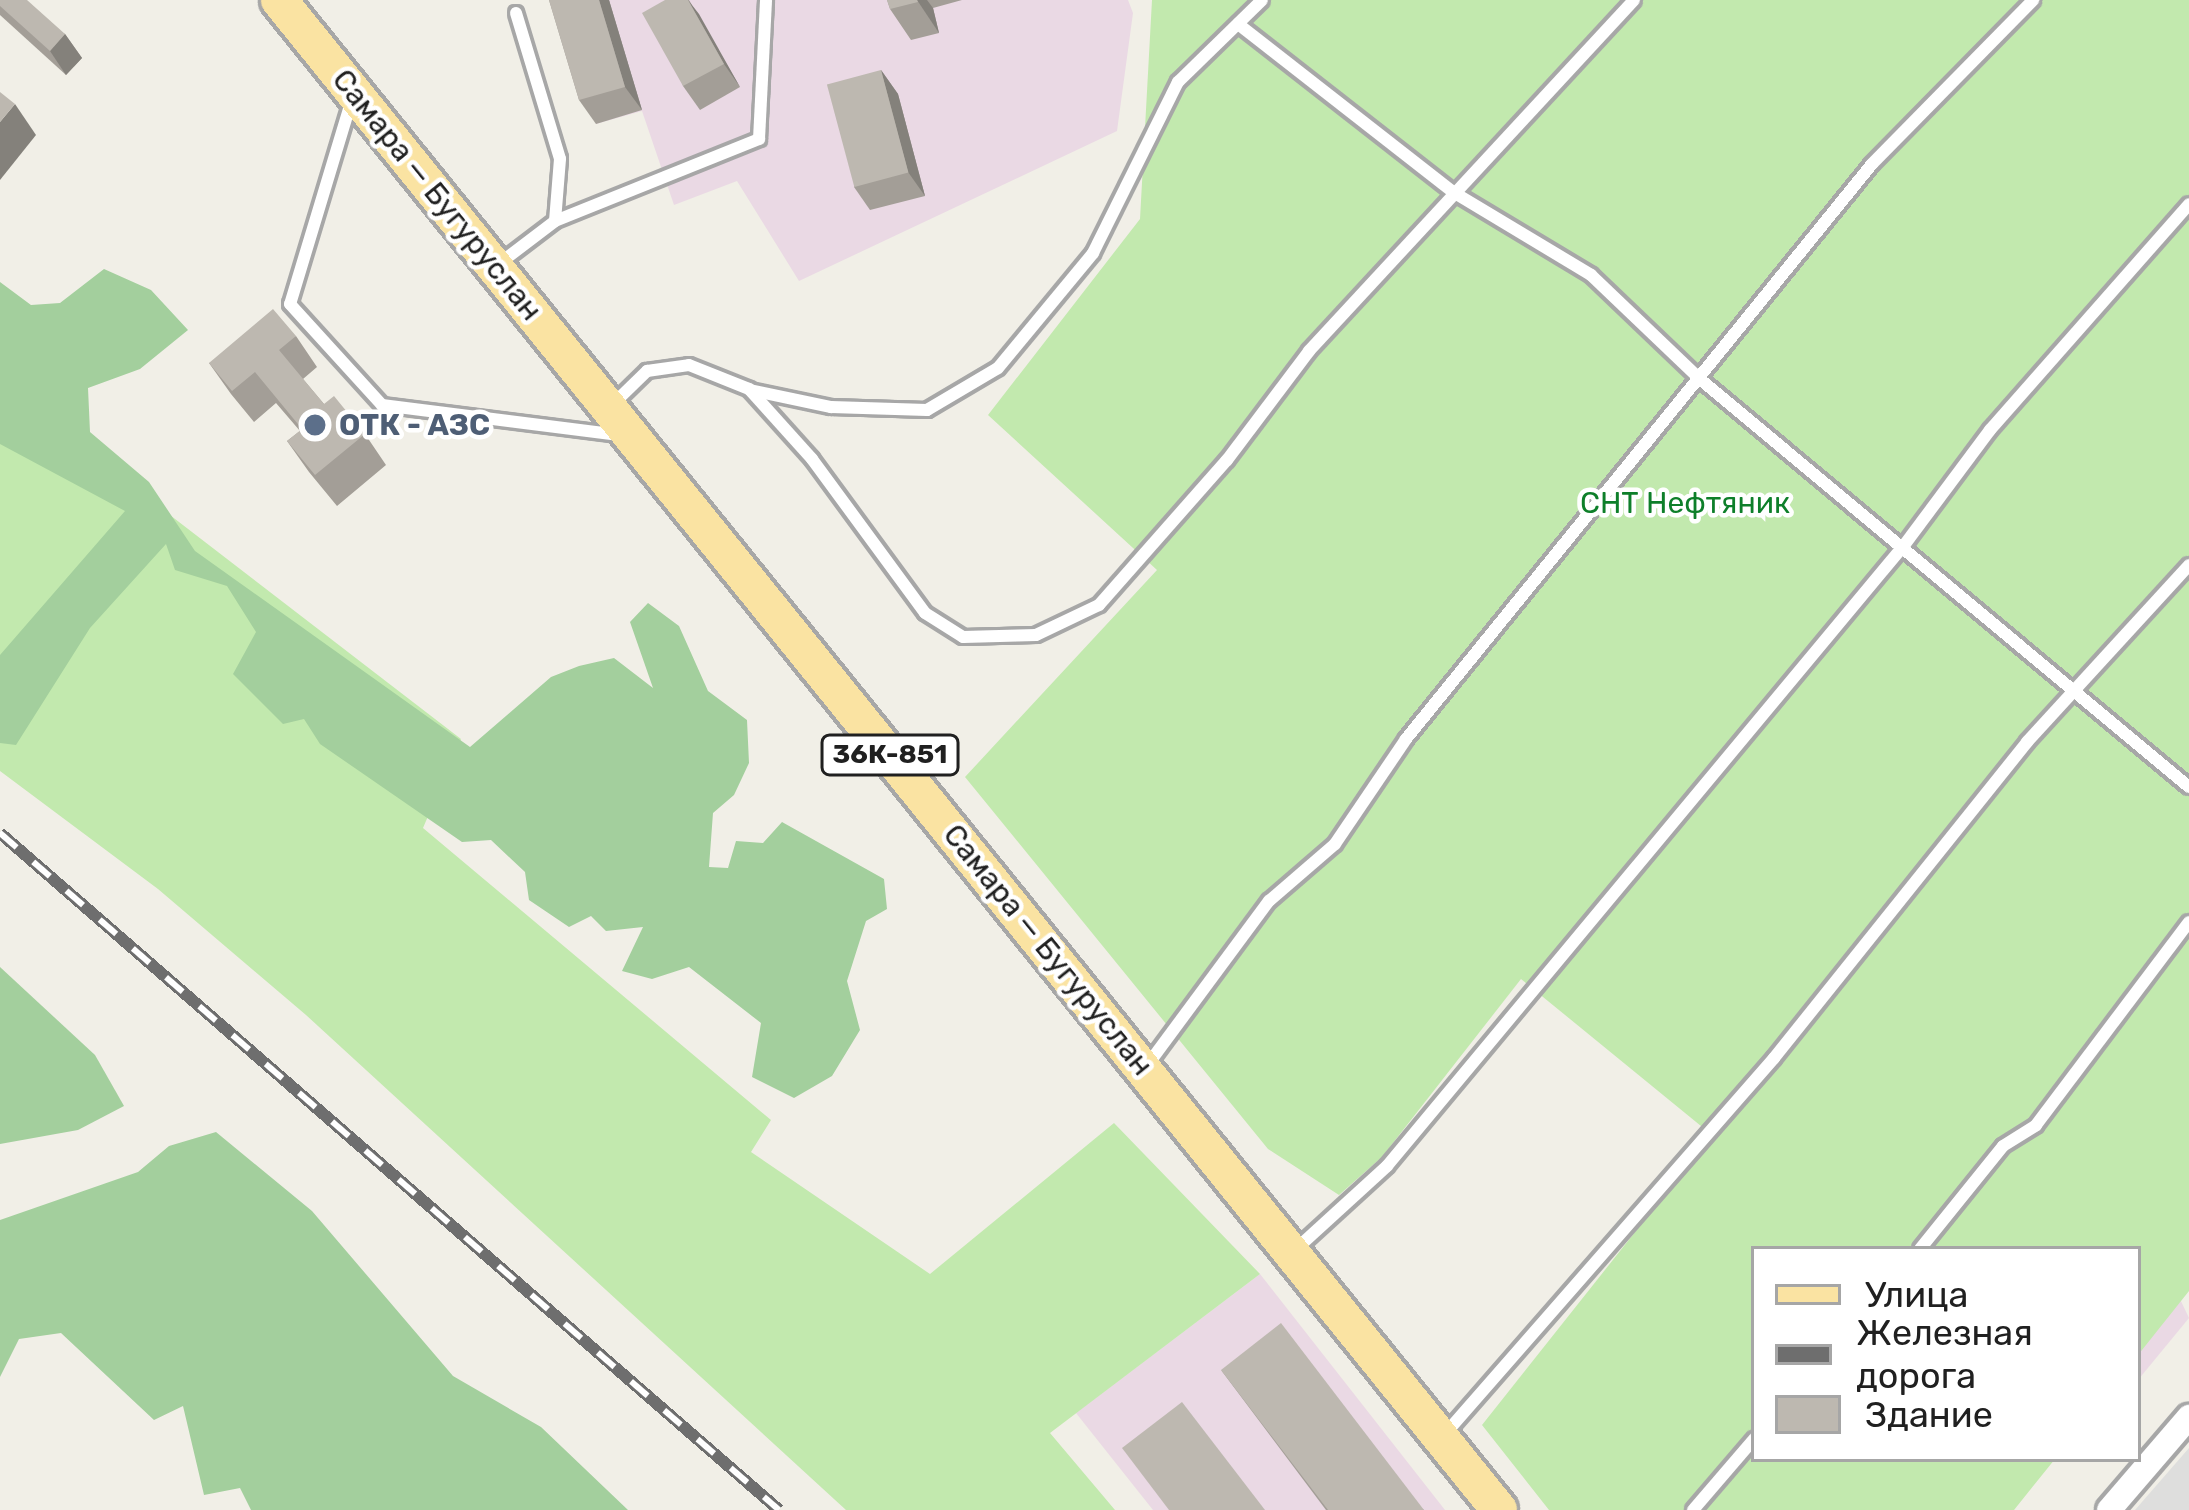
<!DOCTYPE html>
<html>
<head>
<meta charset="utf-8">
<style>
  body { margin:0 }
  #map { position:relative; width:2189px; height:1510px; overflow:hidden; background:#f1efe7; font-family:Rubik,sans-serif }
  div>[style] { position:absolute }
  .residential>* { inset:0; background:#dededd }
  .industrial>* { inset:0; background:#ead9e4 }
  .grass>* { inset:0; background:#c2e9ae }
  .forest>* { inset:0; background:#a3cf9d }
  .roads { filter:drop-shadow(3px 0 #a7a7a7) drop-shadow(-3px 0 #a7a7a7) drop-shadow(0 3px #a7a7a7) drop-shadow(0 -3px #a7a7a7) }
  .lane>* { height:12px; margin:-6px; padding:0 6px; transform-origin:6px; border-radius:6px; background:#fff }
  .street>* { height:24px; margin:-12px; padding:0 12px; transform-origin:12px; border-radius:12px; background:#fff }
  .primary>* { height:36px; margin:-18px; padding:0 18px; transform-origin:18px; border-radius:18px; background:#fae3a2 }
  .rail>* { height:12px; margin-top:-6px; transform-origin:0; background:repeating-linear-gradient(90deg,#fff 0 22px,#6e6e6e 0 44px); box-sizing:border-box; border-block:3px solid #6e6e6e }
  .wall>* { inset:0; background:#a39e97 }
  .shaded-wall>* { inset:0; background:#84817b }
  .building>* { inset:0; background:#bdb8b0; transform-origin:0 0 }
  .dots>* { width:33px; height:33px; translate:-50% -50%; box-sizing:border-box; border:6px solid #fff; border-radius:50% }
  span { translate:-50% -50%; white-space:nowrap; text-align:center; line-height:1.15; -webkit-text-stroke:9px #fff; paint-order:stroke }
  .shield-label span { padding:3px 9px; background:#fff; border:3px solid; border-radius:9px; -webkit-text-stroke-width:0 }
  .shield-label { font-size:27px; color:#202020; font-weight:700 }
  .street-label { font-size:30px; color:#202020 }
  .service-label { font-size:30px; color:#4e5e75; font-weight:700 }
  .left { translate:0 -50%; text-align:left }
  .park-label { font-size:30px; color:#0e7f2a }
  .legend { position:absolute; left:1751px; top:1246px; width:390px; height:216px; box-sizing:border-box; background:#fff; border:3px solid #a6a6a6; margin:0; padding:15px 21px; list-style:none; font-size:36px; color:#202020 }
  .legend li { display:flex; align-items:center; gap:24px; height:60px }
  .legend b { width:60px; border:3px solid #a6a6a6 }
</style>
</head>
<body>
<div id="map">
  <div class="residential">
    <div style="clip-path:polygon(2189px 1448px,2189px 1510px,2135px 1510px)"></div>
  </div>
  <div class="industrial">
    <div style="clip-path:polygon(559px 0,1128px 0,1133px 13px,1117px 131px,799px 281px,737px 181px,674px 205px,642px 111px,596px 124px)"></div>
    <div style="clip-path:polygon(1260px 1274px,1445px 1510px,1153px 1510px,1076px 1413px)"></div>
    <div style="clip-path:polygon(2179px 1297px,2189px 1318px,2138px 1380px,2138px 1347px)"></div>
  </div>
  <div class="grass">
    <div style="clip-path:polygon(1152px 0,2189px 0,2189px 1291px,2138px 1355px,2138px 1249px,1754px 1249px,1754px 1459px,2055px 1459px,2014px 1510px,1549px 1510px,1482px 1425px,1712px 1135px,1521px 979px,1382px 1157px,1339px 1195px,1268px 1149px,965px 777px,1157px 570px,988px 415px,1140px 219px)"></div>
    <div style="clip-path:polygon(0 404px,114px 472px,461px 739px,423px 828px,771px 1120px,751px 1152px,930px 1274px,1114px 1123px,1260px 1274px,1050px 1433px,1115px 1510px,846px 1510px,306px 1015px,158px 889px,0 771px)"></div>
  </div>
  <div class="forest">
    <div style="clip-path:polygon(104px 269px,151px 290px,188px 330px,140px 369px,88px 388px,90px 432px,149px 482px,195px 551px,470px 747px,551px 677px,579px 666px,614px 658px,653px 688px,630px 622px,648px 603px,679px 626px,708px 691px,747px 720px,749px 763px,734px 795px,713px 813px,709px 867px,728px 868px,736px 841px,763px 843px,782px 822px,884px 879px,887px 909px,866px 921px,847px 981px,860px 1030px,832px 1076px,794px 1098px,752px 1077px,761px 1023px,689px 967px,652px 979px,622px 971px,643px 927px,606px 931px,591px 916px,569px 927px,529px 900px,525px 872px,491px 840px,462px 842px,320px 744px,304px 719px,283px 724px,233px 674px,256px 632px,227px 586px,175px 570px,166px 544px,90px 628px,16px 745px,0 743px,0 655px,125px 511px,0 444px,0 282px,31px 305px,60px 303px)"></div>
    <div style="clip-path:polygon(0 967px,95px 1055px,124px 1106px,78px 1130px,0 1144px)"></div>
    <div style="clip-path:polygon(216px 1132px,312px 1211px,453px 1376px,541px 1427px,628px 1510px,251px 1510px,240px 1488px,204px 1495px,183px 1406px,154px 1420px,61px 1333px,19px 1339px,0 1377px,0 1220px,138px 1172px,169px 1146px)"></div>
  </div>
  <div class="roads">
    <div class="lane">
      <div style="left:516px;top:13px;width:152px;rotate:73.2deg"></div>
      <div style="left:560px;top:159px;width:62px;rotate:94.6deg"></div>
      <div style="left:1238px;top:24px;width:273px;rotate:38deg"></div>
      <div style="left:1453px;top:192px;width:161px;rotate:31deg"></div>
      <div style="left:1591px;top:275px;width:152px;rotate:43.7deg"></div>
      <div style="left:1701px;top:380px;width:635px;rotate:39.83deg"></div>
      <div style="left:352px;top:99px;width:214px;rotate:106.8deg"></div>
      <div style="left:290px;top:304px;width:137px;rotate:47.7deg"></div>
      <div style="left:382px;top:405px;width:241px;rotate:7.2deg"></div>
      <div style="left:496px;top:266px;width:74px;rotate:-37.3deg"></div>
      <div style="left:555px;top:221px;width:220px;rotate:-21.9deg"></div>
      <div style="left:759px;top:139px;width:139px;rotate:-87.1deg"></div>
      <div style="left:750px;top:390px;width:83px;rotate:11.9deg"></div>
      <div style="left:831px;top:407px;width:96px;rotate:1.8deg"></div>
      <div style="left:927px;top:410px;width:82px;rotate:-30.6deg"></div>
      <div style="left:998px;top:368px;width:149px;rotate:-50.4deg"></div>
      <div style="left:1093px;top:253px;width:191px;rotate:-63.6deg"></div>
      <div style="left:1178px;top:82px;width:117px;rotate:-44.3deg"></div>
      <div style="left:610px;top:407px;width:52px;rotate:-44.2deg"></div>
      <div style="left:647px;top:371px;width:42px;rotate:-8.1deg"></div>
      <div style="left:689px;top:365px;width:65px;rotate:21.8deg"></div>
      <div style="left:749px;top:389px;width:94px;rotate:48deg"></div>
      <div style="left:812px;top:459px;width:191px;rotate:53.7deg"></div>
      <div style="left:925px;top:613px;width:45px;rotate:32.3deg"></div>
      <div style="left:963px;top:637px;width:73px;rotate:-1.6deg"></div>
      <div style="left:1036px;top:635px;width:70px;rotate:-25.5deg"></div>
      <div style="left:1099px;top:605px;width:193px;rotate:-48.6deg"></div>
      <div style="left:1227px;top:460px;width:136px;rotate:-53deg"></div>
      <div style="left:1309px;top:351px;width:478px;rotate:-47.2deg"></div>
      <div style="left:1146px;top:1067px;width:207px;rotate:-53.5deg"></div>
      <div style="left:1269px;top:901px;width:87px;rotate:-40.8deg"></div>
      <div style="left:1335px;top:844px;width:127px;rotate:-55.9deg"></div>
      <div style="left:1406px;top:739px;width:740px;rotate:-50.98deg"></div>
      <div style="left:1872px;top:164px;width:230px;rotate:-45.5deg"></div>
      <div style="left:1920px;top:1249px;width:132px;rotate:-51.1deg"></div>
      <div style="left:2003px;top:1146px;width:39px;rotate:-32deg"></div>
      <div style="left:2036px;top:1125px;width:254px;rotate:-53deg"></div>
      <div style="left:1294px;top:1251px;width:126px;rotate:-42.4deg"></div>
      <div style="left:1387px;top:1166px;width:809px;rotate:-50.21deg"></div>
      <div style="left:1905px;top:544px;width:142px;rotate:-53.3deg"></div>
      <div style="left:1990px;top:430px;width:301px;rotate:-48.6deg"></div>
      <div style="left:1445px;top:1434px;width:500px;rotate:-48.8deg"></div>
      <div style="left:1774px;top:1058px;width:405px;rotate:-51.3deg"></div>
      <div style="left:2027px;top:742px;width:240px;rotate:-47.5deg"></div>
      <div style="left:1693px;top:1510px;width:94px;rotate:-49.3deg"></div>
    </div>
    <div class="street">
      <div style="left:2109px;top:1510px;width:123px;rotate:-49.3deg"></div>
    </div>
    <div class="primary">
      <div style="left:279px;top:0;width:1941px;rotate:51.06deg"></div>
    </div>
  </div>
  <div class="rail">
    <div style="left:0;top:833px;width:1032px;rotate:40.99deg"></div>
  </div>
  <div class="wall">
    <div style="clip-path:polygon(0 0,65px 34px,82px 58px,66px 75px,0 15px)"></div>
    <div style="clip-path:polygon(549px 0,609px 0,642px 110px,596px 124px,579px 100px)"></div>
    <div style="clip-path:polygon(665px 0,689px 0,740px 87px,700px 110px,683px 86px)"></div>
    <div style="clip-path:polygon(887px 0,962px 0,933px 8px,939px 33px,911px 40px,890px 9px)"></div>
    <div style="clip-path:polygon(881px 70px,898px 94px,925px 196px,870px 210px,854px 187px)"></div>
    <div style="clip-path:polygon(296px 336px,317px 367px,303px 379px,324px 404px,365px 434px,386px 465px,337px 506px,309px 472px,287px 441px,300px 431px,276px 403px,254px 422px,231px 394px,209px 363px)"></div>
    <div style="clip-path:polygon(1221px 1370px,1424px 1510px,1326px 1510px)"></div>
  </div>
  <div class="shaded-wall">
    <div style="clip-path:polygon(599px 0,609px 0,642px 110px,625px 87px)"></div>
    <div style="clip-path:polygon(688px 0,699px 14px,740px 87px,724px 64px)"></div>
    <div style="clip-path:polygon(917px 0,927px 0,933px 8px,939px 33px)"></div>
    <div style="clip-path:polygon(65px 34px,82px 58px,66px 75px,50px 51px)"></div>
    <div style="clip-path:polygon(881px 70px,898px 94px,925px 196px,908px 172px)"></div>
    <div style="clip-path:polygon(15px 104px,36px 135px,0 180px,0 122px)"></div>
  </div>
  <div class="building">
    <div style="clip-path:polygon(0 0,27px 0,65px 34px,50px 51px,0 6px)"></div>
    <div style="clip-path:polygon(549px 0,599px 0,625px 87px,579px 100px)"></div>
    <div style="clip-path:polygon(665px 0,688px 0,724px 64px,683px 86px,642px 13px)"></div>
    <div style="clip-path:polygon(887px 0,917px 0,918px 2px,890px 9px)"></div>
    <div style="left:881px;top:70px;width:106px;height:56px;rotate:75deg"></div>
    <div style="clip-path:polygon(0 92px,15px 104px,0 122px)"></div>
    <div style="clip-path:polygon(273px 309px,296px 336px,279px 350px,324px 404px,334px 396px,365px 434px,315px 475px,287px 441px,302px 429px,255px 372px,232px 391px,209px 363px)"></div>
    <div style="clip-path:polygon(1281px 1323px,1424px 1510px,1328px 1510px,1221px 1370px)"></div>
    <div style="clip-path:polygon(1182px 1402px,1265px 1510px,1169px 1510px,1122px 1448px)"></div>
  </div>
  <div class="dots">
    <div style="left:315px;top:425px;background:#5c6f8a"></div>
  </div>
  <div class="shield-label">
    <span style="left:890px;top:755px">36К-851</span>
  </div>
  <div class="street-label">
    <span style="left:437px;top:195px;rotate:51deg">Самара — Бугуруслан</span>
    <span style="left:1048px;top:950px;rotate:51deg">Самара — Бугуруслан</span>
  </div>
  <div class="service-label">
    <span class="left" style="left:339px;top:425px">ОТК - АЗС</span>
  </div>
  <div class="park-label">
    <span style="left:1685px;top:503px">СНТ Нефтяник</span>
  </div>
  <ul class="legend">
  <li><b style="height:15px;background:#fae3a2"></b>Улица</li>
  <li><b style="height:15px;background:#6e6e6e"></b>Железная дорога</li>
  <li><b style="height:33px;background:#bdb8b0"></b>Здание</li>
  </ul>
</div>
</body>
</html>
